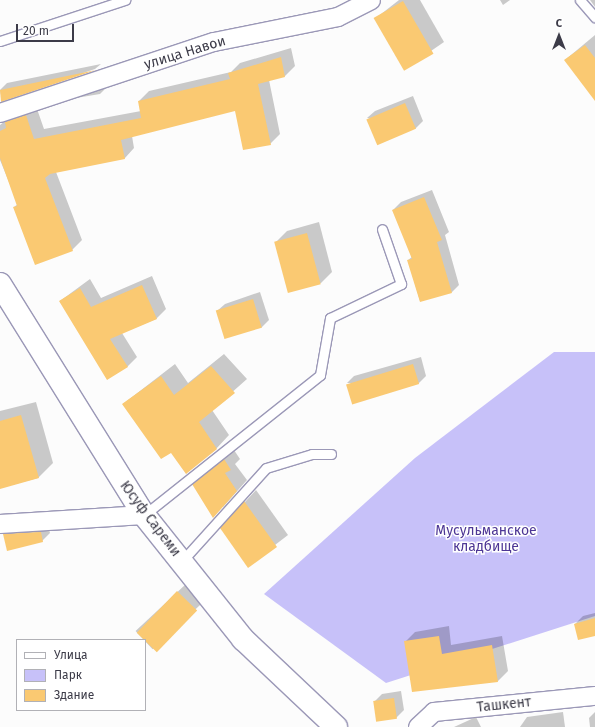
<!DOCTYPE html>
<html>
<head>
<meta charset="utf-8">
<style>
  body { margin:0 }
  #map { position:relative; width:595px; height:727px; overflow:hidden; background:#fcfcfc; font-family:"Fira Sans",sans-serif }
  div>[style] { position:absolute }
  .green>* { inset:0; background:#c7c1f9 }
  .shadow>* { inset:0; background:#0003; transform-origin:0 0 }
  .building>* { inset:0; background:#fac972; transform-origin:0 0 }
  .roads { filter:drop-shadow(1px 0 #9b98b7) drop-shadow(-1px 0 #9b98b7) drop-shadow(0 1px #9b98b7) drop-shadow(0 -1px #9b98b7) }
  .service>* { height:9px; margin:-4.5px; padding:0 4.5px; transform-origin:4.5px; border-radius:4.5px; background:#fff }
  .minor>* { height:18px; margin:-9px; padding:0 9px; transform-origin:9px; border-radius:9px; background:#fff }
  .secondary>* { height:22px; margin:-11px; padding:0 11px; transform-origin:11px; border-radius:11px; background:#fff }
  span { translate:-50% -50%; white-space:nowrap; text-align:center; line-height:1.15; -webkit-text-stroke:3px #fff; paint-order:stroke }
  .street-label { font-size:14px; color:#3c3b48 }
  .park-label { font-size:14px; color:#4d3695 }
  .legend { position:absolute; left:16px; top:639px; width:130px; height:72px; box-sizing:border-box; background:#fff; border:1px solid #b1b1b6; margin:0; padding:5px 7px; list-style:none; font-size:12px; color:#3c3b48 }
  .legend li { display:flex; align-items:center; gap:8px; height:20px }
  .legend b { width:20px; border:1px solid #b1b1b6 }
  .north { position:absolute; left:539px; top:16px; width:40px; height:40px; -webkit-text-stroke:3px #fff; paint-order:stroke; rotate:0deg; font-size:11px; font-weight:700; line-height:16px; text-align:center; color:#3c3b48 }
  .north::after { content:''; display:block; margin:auto; width:14px; height:18px; background:#3c3b48; clip-path:polygon(50% 0,100% 100%,50% 72%,0 100%) }
  .scale { position:absolute; left:16px; top:24px; width:58px; height:18px; box-sizing:border-box; border:2px solid #3c3b48; border-top:0; padding-left:5px; font-size:12px; line-height:14px; white-space:nowrap; color:#3c3b48; -webkit-text-stroke:3px #fff; paint-order:stroke }
</style>
</head>
<body>
<div id="map">
  <div class="green">
    <div style="clip-path:polygon(554px 352px,595px 352px,595px 616px,386px 683px,264px 594px,415px 458px)"></div>
  </div>
  <div class="shadow">
    <div style="clip-path:polygon(399px 0,420px 0,444px 42px,405px 69px,376px 18px)"></div>
    <div style="clip-path:polygon(500px 0,510px 0,503px 5px)"></div>
    <div style="clip-path:polygon(590px 0,595px 0,595px 7px)"></div>
    <div style="clip-path:polygon(595px 35px,595px 99px,565px 60px)"></div>
    <div style="clip-path:polygon(291px 48px,295px 66px,285px 76px,269px 80px,280px 134px,270px 144px,236px 110px,132px 136px,134px 148px,125px 158px,56px 172px,82px 240px,72px 250px,14px 207px,18px 204px,0 160px,0 125px,16px 113px,36px 106px,44px 129px,141px 111px,139px 101px,149px 91px,231px 72px,240px 63px)"></div>
    <div style="clip-path:polygon(101px 64px,95px 69px,2px 100px,0 90px,7px 83px)"></div>
    <div style="clip-path:polygon(108px 86px,100px 94px,76px 98px,81px 93px)"></div>
    <div style="clip-path:polygon(413px 96px,423px 121px,415px 129px,367px 118px,375px 111px)"></div>
    <div style="clip-path:polygon(432px 190px,449px 232px,445px 235px,459px 285px,452px 292px,420px 301px,408px 260px,412px 257px,393px 210px,401px 202px)"></div>
    <div style="clip-path:polygon(319px 222px,332px 272px,321px 283px,289px 292px,276px 242px,287px 231px)"></div>
    <div style="clip-path:polygon(152px 276px,166px 309px,156px 319px,122px 333px,137px 357px,127px 367px,60px 301px,90px 279px,101px 298px)"></div>
    <div style="clip-path:polygon(260px 292px,269px 320px,261px 328px,217px 311px,225px 304px)"></div>
    <div style="clip-path:polygon(224px 354px,247px 379px,212px 410px,229px 435px,216px 449px,171px 451px,123px 404px,175px 364px,188px 383px)"></div>
    <div style="clip-path:polygon(421px 357px,426px 376px,419px 383px,347px 383px,354px 376px)"></div>
    <div style="clip-path:polygon(36px 402px,53px 463px,38px 478px,0 488px,0 411px)"></div>
    <div style="clip-path:polygon(234px 450px,240px 459px,235px 464px,247px 480px,223px 507px,194px 484px)"></div>
    <div style="clip-path:polygon(256px 490px,288px 535px,248px 566px,221px 528px)"></div>
    <div style="clip-path:polygon(48px 525px,50px 533px,42px 541px,4px 535px,11px 527px)"></div>
    <div style="left:186px;top:584px;width:25px;height:69px;rotate:47deg"></div>
    <div style="clip-path:polygon(595px 613px,595px 635px,575px 624px,583px 616px)"></div>
    <div style="clip-path:polygon(449px 626px,451px 645px,502px 636px,508px 671px,498px 681px,413px 691px,405px 642px,415px 632px)"></div>
    <div style="clip-path:polygon(401px 691px,404px 710px,396px 718px,374px 702px,382px 694px)"></div>
    <div style="clip-path:polygon(563px 712px,565px 727px,520px 727px,527px 717px)"></div>
    <div style="clip-path:polygon(595px 712px,595px 727px,590px 727px,589px 718px)"></div>
    <div style="clip-path:polygon(476px 717px,481px 727px,454px 727px)"></div>
  </div>
  <div class="building">
    <div style="left:403px;top:1px;width:61px;height:34px;rotate:60deg"></div>
    <div style="clip-path:polygon(585px 45px,595px 58px,595px 101px,564px 60px)"></div>
    <div style="clip-path:polygon(281px 57px,285px 77px,258px 84px,271px 145px,243px 150px,235px 111px,121px 140px,125px 159px,50px 174px,45px 178px,73px 251px,35px 265px,13px 207px,17px 206px,0 158px,0 131px,6px 128px,5px 122px,26px 115px,34px 139px,141px 118px,138px 101px,230px 79px,228px 73px)"></div>
    <div style="clip-path:polygon(96px 70px,1px 102px,0 90px)"></div>
    <div style="left:405px;top:103px;width:28px;height:42px;rotate:67deg"></div>
    <div style="clip-path:polygon(424px 197px,442px 240px,437px 242px,452px 293px,420px 302px,407px 260px,412px 259px,392px 210px)"></div>
    <div style="left:307px;top:233px;width:53px;height:34px;rotate:75deg"></div>
    <div style="clip-path:polygon(142px 285px,157px 319px,110px 339px,128px 367px,107px 380px,59px 301px,80px 288px,91px 307px)"></div>
    <div style="left:253px;top:299px;width:30px;height:39px;rotate:73deg"></div>
    <div style="left:413px;top:364px;width:21px;height:70px;rotate:73deg"></div>
    <div style="clip-path:polygon(211px 366px,235px 393px,199px 422px,217px 449px,186px 474px,171px 453px,161px 459px,122px 404px,161px 376px,174px 395px)"></div>
    <div style="clip-path:polygon(21px 415px,39px 478px,0 489px,0 421px)"></div>
    <div style="clip-path:polygon(224px 459px,231px 470px,225px 473px,237px 491px,213px 518px,192px 484px)"></div>
    <div style="clip-path:polygon(244px 501px,277px 547px,248px 568px,220px 528px)"></div>
    <div style="clip-path:polygon(41px 532px,43px 542px,7px 551px,3px 534px)"></div>
    <div style="left:177px;top:591px;width:28px;height:58px;rotate:44deg"></div>
    <div style="clip-path:polygon(595px 618px,595px 636px,578px 640px,574px 624px)"></div>
    <div style="clip-path:polygon(439px 636px,442px 654px,492px 645px,498px 682px,412px 692px,404px 641px)"></div>
    <div style="left:394px;top:698px;width:21px;height:21px;rotate:82deg"></div>
  </div>
  <div class="roads">
    <div class="service">
      <div style="left:580px;top:0;width:23px;rotate:49deg"></div>
      <div style="left:0;top:41px;width:132px;rotate:-18.2deg"></div>
      <div style="left:144px;top:515px;width:225px;rotate:-38.5deg"></div>
      <div style="left:320px;top:375px;width:58px;rotate:-80deg"></div>
      <div style="left:330px;top:318px;width:79px;rotate:-25.6deg"></div>
      <div style="left:401px;top:284px;width:58px;rotate:-109.1deg"></div>
      <div style="left:182px;top:561px;width:125px;rotate:-47.9deg"></div>
      <div style="left:266px;top:468px;width:48px;rotate:-16.9deg"></div>
      <div style="left:312px;top:454px;width:19px"></div>
    </div>
    <div class="minor">
      <div style="left:0;top:113px;width:225px;rotate:-18.4deg"></div>
      <div style="left:214px;top:42px;width:126px;rotate:-11.4deg"></div>
      <div style="left:338px;top:17px;width:37px;rotate:-27deg"></div>
      <div style="left:0;top:524px;width:144px;rotate:-3.6deg"></div>
      <div style="left:418px;top:727px;width:22px;rotate:-43deg"></div>
      <div style="left:434px;top:712px;width:162px;rotate:-5.7deg"></div>
    </div>
    <div class="secondary">
      <div style="left:0;top:284px;width:272px;rotate:58.1deg"></div>
      <div style="left:144px;top:515px;width:159px;rotate:51.4deg"></div>
      <div style="left:243px;top:639px;width:128px;rotate:43.4deg"></div>
    </div>
  </div>
  <div class="street-label">
    <span style="left:185px;top:53px;rotate:-17deg">улица Навои</span>
    <span style="left:150px;top:519px;rotate:53deg">Юсуф Сареми</span>
    <span style="left:504px;top:705px;rotate:-6deg">Ташкент</span>
  </div>
  <div class="park-label">
    <span style="left:486px;top:539px">Мусульманское<br>кладбище</span>
  </div>
  <ul class="legend">
  <li><b style="height:5px;background:#fff"></b>Улица</li>
  <li><b style="height:11px;background:#c7c1f9"></b>Парк</li>
  <li><b style="height:11px;background:#fac972"></b>Здание</li>
  </ul>
  <div class="north">С</div>
  <div class="scale">20 m</div>
</div>
</body>
</html>
